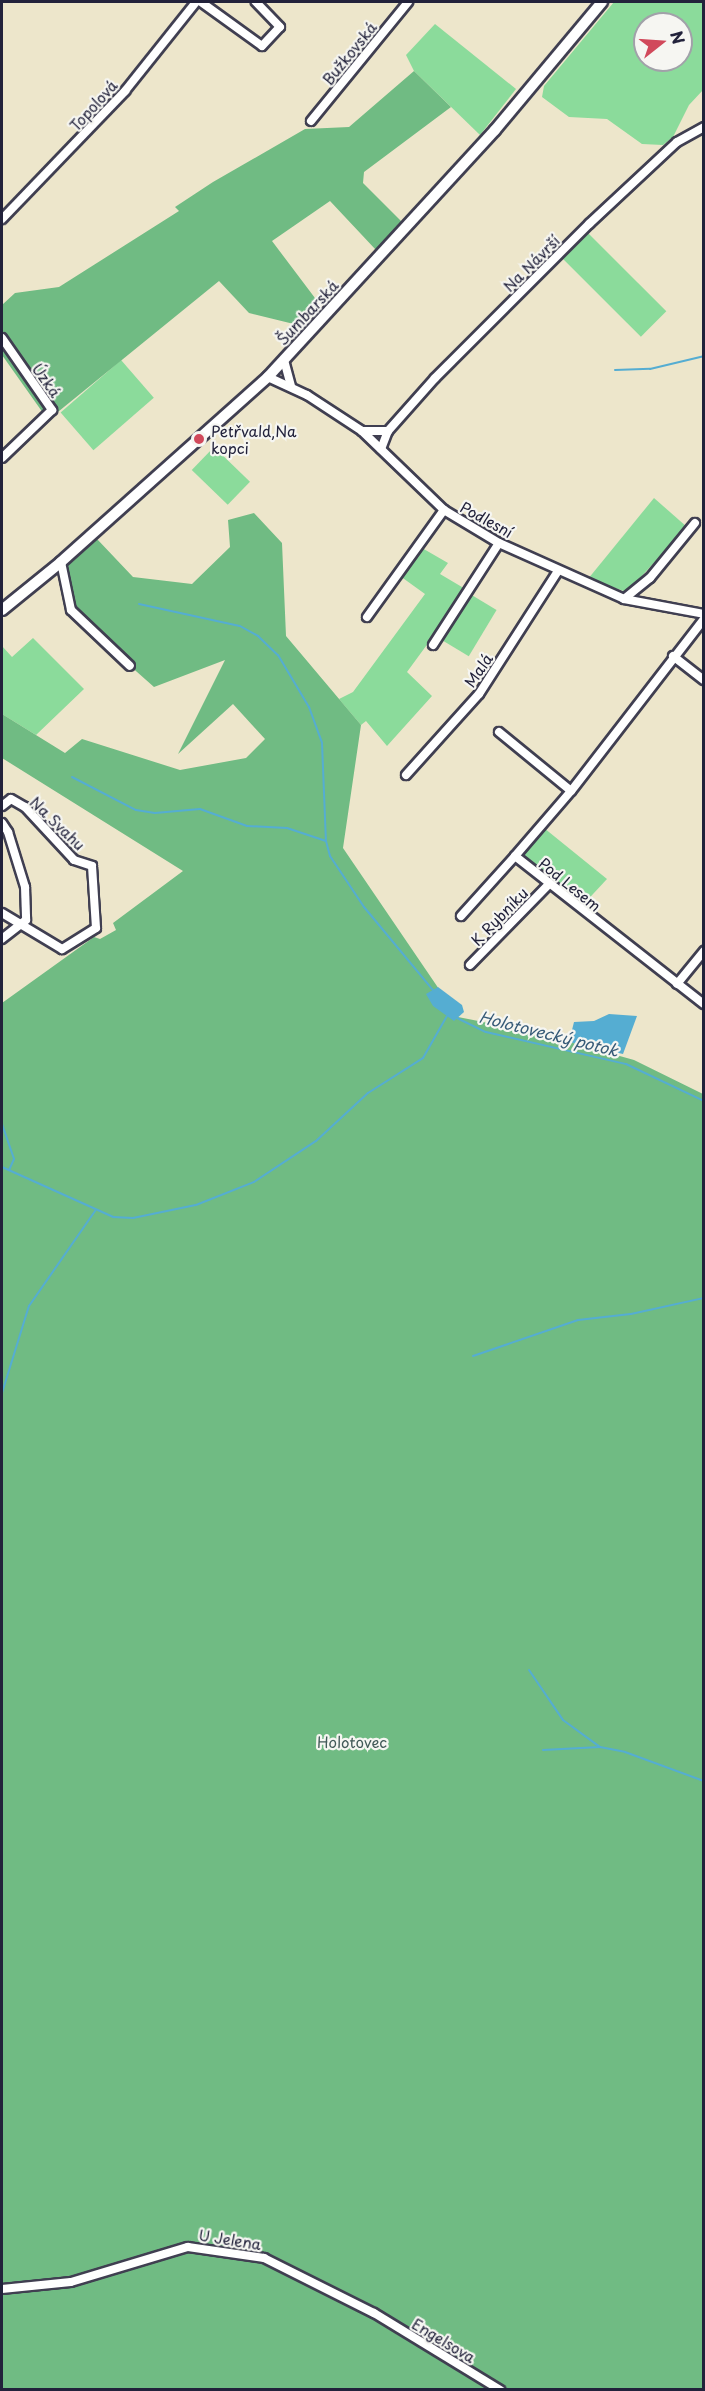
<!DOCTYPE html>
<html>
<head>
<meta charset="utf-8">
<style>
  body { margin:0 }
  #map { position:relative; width:705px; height:2391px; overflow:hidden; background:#ede6cb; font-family:"Playpen Sans",sans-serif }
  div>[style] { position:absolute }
  .green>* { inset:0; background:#8bdb9b; transform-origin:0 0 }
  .forest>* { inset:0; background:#70bb83 }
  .water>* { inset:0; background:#55add2 }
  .stream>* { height:2px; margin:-1px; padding:0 1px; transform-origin:1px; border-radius:1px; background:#55add2 }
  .roads { filter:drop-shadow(2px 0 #403f51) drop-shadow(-2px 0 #403f51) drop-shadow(0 2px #403f51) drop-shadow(0 -2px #403f51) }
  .street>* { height:8px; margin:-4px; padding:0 4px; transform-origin:4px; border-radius:4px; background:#fff }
  .secondary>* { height:10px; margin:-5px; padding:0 5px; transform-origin:5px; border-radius:5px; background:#fff }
  .dots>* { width:16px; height:16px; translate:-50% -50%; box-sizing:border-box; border:3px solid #f6f6f2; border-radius:50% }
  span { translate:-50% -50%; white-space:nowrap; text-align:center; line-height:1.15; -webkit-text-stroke:4.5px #f6f6f2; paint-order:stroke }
  .street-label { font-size:15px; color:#22223b }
  .poi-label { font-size:15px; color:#22223b }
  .left { translate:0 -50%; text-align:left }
  .park-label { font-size:15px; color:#425a58 }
  .water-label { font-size:16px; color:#365a77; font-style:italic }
  .frame { position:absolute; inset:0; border:3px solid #22223b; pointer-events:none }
  .north { position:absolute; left:633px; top:12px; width:60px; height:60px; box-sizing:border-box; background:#f6f6f2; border:2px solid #a1a1a9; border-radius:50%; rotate:73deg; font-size:16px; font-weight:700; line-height:24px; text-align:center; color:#22223b }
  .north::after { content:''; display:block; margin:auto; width:21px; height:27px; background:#d1495b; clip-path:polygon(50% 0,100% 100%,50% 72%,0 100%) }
</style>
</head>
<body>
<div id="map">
  <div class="green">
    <div style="clip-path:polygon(evenodd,614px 2px,703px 2px,703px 90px,689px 105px,673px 137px,663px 145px,642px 144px,607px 119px,569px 117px,542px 97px,544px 86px,614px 2px,645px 24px,681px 24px,681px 60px,645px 60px,645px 24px)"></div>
    <div style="clip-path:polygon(435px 24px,516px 89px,480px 135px,414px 71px,406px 55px)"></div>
    <div style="left:585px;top:230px;width:115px;height:36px;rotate:45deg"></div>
    <div style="left:121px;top:360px;width:50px;height:80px;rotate:49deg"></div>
    <div style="left:214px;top:447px;width:50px;height:32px;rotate:44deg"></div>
    <div style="clip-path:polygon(654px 498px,687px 527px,627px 592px,588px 579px)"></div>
    <div style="clip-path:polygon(422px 548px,448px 563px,440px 574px,467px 590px,407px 672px,432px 696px,387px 746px,366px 721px,361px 725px,339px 699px,353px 692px,425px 594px,400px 576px)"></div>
    <div style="left:470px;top:594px;width:31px;height:54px;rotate:31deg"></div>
    <div style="clip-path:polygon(33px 638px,84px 689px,36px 735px,2px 714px,2px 646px,12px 657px)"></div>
    <div style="clip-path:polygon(544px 828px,607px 879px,580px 908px,525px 862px,522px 852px)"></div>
  </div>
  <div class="forest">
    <div style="clip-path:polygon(414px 71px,451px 107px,364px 172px,363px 183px,402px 222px,376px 250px,330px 201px,272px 241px,318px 302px,302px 326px,249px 313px,219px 281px,48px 420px,2px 355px,2px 305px,15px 293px,59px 287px,179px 211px,175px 207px,213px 182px,305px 129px,349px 127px)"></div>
    <div style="clip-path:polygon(254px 513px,282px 543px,286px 636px,361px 725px,343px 848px,458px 1017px,534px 1032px,634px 1060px,703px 1094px,703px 2389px,2px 2389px,2px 1003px,94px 937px,100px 939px,116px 930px,113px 923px,183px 871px,2px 758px,2px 714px,65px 753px,82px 739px,180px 770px,246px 758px,265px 739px,233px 704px,178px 754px,225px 660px,154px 687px,67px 610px,59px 573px,97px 539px,133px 577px,192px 584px,230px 547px,228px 520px)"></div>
  </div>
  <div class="water">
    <div style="clip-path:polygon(438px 987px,462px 1005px,464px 1012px,454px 1021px,433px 1006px,426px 994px)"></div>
    <div style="clip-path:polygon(609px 1014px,637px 1016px,623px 1054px,569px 1042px,574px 1022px,594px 1021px)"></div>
  </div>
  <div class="stream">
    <div style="left:615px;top:370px;width:35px;rotate:-2deg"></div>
    <div style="left:650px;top:369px;width:56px;rotate:-13.5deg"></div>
    <div style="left:139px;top:604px;width:103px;rotate:12.3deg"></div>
    <div style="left:240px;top:626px;width:21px;rotate:29deg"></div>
    <div style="left:258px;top:636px;width:28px;rotate:44deg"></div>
    <div style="left:278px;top:655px;width:61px;rotate:59.2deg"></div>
    <div style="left:309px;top:707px;width:38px;rotate:70deg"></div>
    <div style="left:322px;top:743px;width:98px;rotate:87.7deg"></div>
    <div style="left:326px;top:841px;width:16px;rotate:75deg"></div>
    <div style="left:330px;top:856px;width:61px;rotate:56.3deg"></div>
    <div style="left:364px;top:907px;width:108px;rotate:50.3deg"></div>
    <div style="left:72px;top:777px;width:72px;rotate:27.3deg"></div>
    <div style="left:136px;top:810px;width:19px;rotate:9deg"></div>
    <div style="left:155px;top:813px;width:45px;rotate:-5.1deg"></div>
    <div style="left:200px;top:809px;width:50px;rotate:19.9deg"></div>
    <div style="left:247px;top:826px;width:40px;rotate:2.9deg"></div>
    <div style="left:287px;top:828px;width:41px;rotate:18.4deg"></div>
    <div style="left:457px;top:1018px;width:32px;rotate:26deg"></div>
    <div style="left:486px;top:1032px;width:144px;rotate:12.9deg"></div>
    <div style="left:626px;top:1064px;width:86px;rotate:25.4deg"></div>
    <div style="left:2px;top:1124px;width:37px;rotate:71deg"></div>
    <div style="left:14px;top:1159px;width:12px;rotate:114deg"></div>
    <div style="left:2px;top:1167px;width:122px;rotate:24.2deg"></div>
    <div style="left:113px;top:1217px;width:20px;rotate:3deg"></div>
    <div style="left:133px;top:1218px;width:64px;rotate:-11.7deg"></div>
    <div style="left:196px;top:1205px;width:62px;rotate:-21.6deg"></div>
    <div style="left:254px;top:1182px;width:74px;rotate:-33.5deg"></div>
    <div style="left:316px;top:1141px;width:71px;rotate:-42.7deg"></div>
    <div style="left:368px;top:1093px;width:65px;rotate:-32.5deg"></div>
    <div style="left:423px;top:1058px;width:48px;rotate:-60.3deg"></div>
    <div style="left:473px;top:1356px;width:111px;rotate:-18.9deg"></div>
    <div style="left:578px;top:1320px;width:53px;rotate:-6.5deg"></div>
    <div style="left:631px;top:1314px;width:75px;rotate:-12.4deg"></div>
    <div style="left:2px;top:1393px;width:91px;rotate:-72.8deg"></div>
    <div style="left:29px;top:1306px;width:116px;rotate:-55.2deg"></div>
    <div style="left:529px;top:1670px;width:60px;rotate:55.8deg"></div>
    <div style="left:563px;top:1720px;width:46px;rotate:36.1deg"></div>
    <div style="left:543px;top:1750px;width:57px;rotate:-3deg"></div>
    <div style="left:600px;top:1747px;width:25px;rotate:11deg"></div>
    <div style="left:625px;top:1752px;width:84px;rotate:20.2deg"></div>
  </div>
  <div class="roads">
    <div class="street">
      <div style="left:201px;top:2px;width:75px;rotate:35.8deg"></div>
      <div style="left:262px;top:46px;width:26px;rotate:-47deg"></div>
      <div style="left:280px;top:27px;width:35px;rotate:-134deg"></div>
      <div style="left:311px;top:121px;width:154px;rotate:-50.8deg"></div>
      <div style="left:2px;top:219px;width:178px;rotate:-46.1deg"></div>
      <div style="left:125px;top:91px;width:114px;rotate:-51.4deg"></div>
      <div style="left:2px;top:338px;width:88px;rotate:55.2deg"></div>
      <div style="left:52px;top:410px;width:69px;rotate:136.2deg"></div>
      <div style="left:284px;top:360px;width:27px;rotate:75deg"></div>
      <div style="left:268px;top:377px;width:43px;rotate:24.8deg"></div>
      <div style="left:307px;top:395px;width:66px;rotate:33.2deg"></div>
      <div style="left:362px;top:431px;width:114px;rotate:43.9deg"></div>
      <div style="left:444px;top:510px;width:64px;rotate:31deg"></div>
      <div style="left:499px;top:543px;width:137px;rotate:24.1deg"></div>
      <div style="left:624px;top:599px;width:81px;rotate:10.6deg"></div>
      <div style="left:362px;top:431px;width:26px"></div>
      <div style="left:388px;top:431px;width:71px;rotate:-48.4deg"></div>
      <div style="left:435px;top:378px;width:218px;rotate:-45deg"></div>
      <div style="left:589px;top:224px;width:120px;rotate:-43deg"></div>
      <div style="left:677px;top:142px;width:31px;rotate:-29deg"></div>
      <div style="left:381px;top:449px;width:19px;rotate:-69deg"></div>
      <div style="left:61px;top:562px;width:49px;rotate:78.2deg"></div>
      <div style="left:71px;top:610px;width:81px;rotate:43.5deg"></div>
      <div style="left:624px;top:599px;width:33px;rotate:-39deg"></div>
      <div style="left:650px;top:578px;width:71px;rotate:-50.7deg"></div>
      <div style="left:367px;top:617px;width:132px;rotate:-54.3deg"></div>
      <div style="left:704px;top:619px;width:217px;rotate:127.7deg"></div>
      <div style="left:571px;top:791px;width:86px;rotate:130.7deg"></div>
      <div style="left:515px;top:856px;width:240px;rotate:38.1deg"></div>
      <div style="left:433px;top:645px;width:121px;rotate:-57.1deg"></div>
      <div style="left:673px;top:656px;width:39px;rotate:38deg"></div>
      <div style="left:499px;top:732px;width:93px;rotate:39.3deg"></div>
      <div style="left:406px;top:775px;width:109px;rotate:-48deg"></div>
      <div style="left:479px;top:694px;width:146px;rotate:-57.3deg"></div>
      <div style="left:2px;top:806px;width:11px;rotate:-38deg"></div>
      <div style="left:11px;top:799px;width:16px;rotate:30deg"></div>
      <div style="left:25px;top:807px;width:72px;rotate:47.2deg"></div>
      <div style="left:74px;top:860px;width:19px;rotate:18deg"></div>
      <div style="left:92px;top:866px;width:62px;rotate:86.3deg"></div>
      <div style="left:96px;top:928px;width:40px;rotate:148deg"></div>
      <div style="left:62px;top:949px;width:70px;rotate:-149deg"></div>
      <div style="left:2px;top:823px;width:11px;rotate:56deg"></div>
      <div style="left:8px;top:832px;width:58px;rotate:72.8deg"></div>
      <div style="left:25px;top:887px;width:33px;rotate:88deg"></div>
      <div style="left:26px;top:920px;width:31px;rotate:142deg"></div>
      <div style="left:461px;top:916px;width:81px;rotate:-48deg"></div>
      <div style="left:470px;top:965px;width:112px;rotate:-45.7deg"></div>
      <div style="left:677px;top:984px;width:43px;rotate:-50.7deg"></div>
      <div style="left:2px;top:2289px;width:69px;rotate:-5.8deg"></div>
      <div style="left:71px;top:2282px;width:122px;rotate:-16.7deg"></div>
      <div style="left:188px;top:2247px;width:77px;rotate:8.2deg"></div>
      <div style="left:264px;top:2258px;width:123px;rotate:26.6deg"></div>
      <div style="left:374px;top:2313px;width:148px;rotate:31.4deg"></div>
    </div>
    <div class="secondary">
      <div style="left:2px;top:610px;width:76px;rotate:-39.1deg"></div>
      <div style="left:61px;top:562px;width:278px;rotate:-41.8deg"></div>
      <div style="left:268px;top:377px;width:335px;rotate:-47.4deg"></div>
      <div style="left:495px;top:130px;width:167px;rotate:-50.1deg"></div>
    </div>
  </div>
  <div class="dots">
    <div style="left:199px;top:439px;background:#d1495b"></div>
  </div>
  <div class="street-label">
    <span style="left:349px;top:53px;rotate:-51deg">Bužkovská</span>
    <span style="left:93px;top:105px;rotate:-48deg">Topolová</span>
    <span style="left:531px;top:263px;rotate:-45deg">Na Návrší</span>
    <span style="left:307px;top:312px;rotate:-47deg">Šumbarská</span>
    <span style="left:47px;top:380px;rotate:55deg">Úzká</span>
    <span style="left:487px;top:519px;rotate:29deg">Podlesní</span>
    <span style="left:478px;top:670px;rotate:-55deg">Malá</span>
    <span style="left:58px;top:823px;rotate:44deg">Na Svahu</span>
    <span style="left:570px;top:884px;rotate:39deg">Pod Lesem</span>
    <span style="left:499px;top:916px;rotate:-46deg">K Rybníku</span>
    <span style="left:230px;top:2239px;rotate:9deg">U Jelena</span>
    <span style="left:444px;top:2340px;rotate:31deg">Engelsova</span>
  </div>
  <div class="poi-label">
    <span class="left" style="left:211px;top:439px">Petřvald,Na<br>kopci</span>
  </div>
  <div class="park-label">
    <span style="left:352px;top:1742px">Holotovec</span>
  </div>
  <div class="water-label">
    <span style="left:549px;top:1033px;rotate:14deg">Holotovecký potok</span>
  </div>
  <div class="frame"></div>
  <div class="north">N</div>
</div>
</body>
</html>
